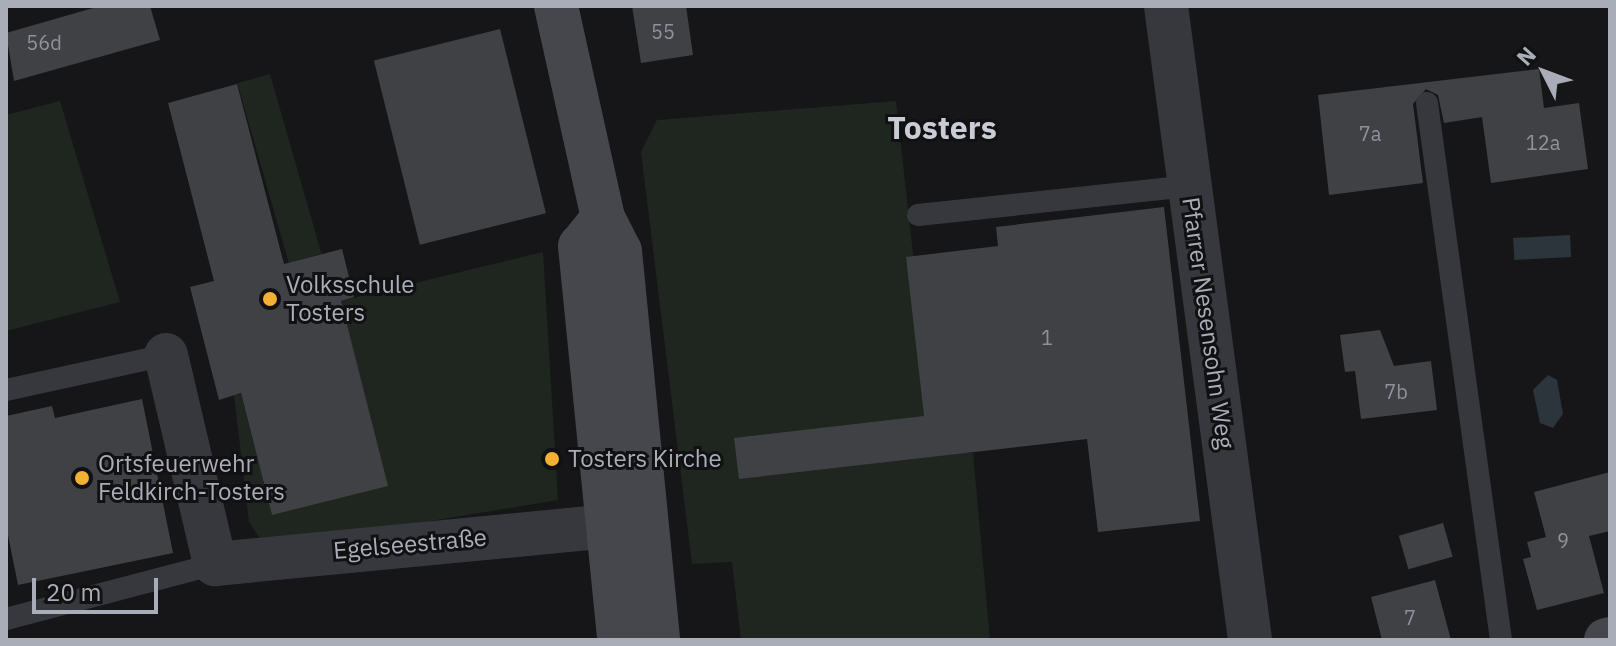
<!DOCTYPE html>
<html>
<head>
<meta charset="utf-8">
<style>
  body { margin:0 }
  #map { position:relative; width:1616px; height:646px; overflow:hidden; background:#161618; font-family:"IBM Plex Sans",sans-serif }
  div>[style] { position:absolute }
  .green>* { inset:0; background:#1e261f; transform-origin:0 0 }
  .water>* { inset:0; background:#2c353c; transform-origin:0 0 }
  .building>* { inset:0; background:#404145; transform-origin:0 0 }
  .lane>* { height:22px; margin:-11px; padding:0 11px; transform-origin:11px; border-radius:11px; background:#37383d }
  .street>* { height:44px; margin:-22px; padding:0 22px; transform-origin:22px; border-radius:22px; background:#37383d }
  .secondary>* { height:44px; margin:-22px; padding:0 22px; transform-origin:22px; border-radius:22px; background:#45474d }
  .dots>* { width:22px; height:22px; translate:-50% -50%; box-sizing:border-box; border:4px solid #111113; border-radius:50% }
  span { translate:-50% -50%; white-space:nowrap; text-align:center; line-height:1.15; -webkit-text-stroke:6px #111113; paint-order:stroke }
  .number-label { font-size:20px; color:#8e929b }
  .number-label span { -webkit-text-stroke-width:0 }
  .poi-label { font-size:24px; color:#a8adb8 }
  .left { translate:0 -50%; text-align:left }
  .street-label { font-size:24px; color:#a8adb8 }
  .district-label { font-size:32px; color:#c9ccd4; font-weight:700 }
  .frame { position:absolute; inset:0; border:8px solid #a8adb8; pointer-events:none }
  .north { position:absolute; left:1504px; top:32px; width:80px; height:80px; -webkit-text-stroke:6px #111113; paint-order:stroke; rotate:312deg; font-size:22px; font-weight:700; line-height:32px; text-align:center; color:#a8adb8 }
  .north::after { content:''; display:block; margin:auto; width:28px; height:36px; background:#a8adb8; clip-path:polygon(50% 0,100% 100%,50% 72%,0 100%) }
  .scale { position:absolute; left:32px; top:578px; width:126px; height:36px; box-sizing:border-box; border:4px solid #a8adb8; border-top:0; padding-left:10px; font-size:24px; line-height:28px; white-space:nowrap; color:#a8adb8; -webkit-text-stroke:6px #111113; paint-order:stroke }
</style>
</head>
<body>
<div id="map">
  <div class="green">
    <div style="left:270px;top:74px;width:187px;height:34px;rotate:74deg"></div>
    <div style="clip-path:polygon(60px 101px,120px 302px,6px 331px,6px 115px)"></div>
    <div style="clip-path:polygon(896px 101px,935px 452px,973px 453px,990px 640px,741px 640px,732px 562px,692px 564px,641px 152px,657px 120px)"></div>
    <div style="clip-path:polygon(543px 252px,558px 500px,273px 547px,259px 537px,249px 522px,234px 395px,241px 394px,272px 515px,387px 486px,341px 301px)"></div>
  </div>
  <div class="water">
    <div style="left:1570px;top:235px;width:22px;height:57px;rotate:87deg"></div>
    <div style="clip-path:polygon(1548px 375px,1557px 380px,1563px 414px,1553px 428px,1540px 423px,1533px 390px)"></div>
  </div>
  <div class="building">
    <div style="clip-path:polygon(100px 6px,150px 6px,160px 40px,14px 81px,6px 33px)"></div>
    <div style="clip-path:polygon(632px 6px,686px 6px,693px 55px,641px 63px)"></div>
    <div style="left:500px;top:29px;width:190px;height:130px;rotate:76deg"></div>
    <div style="clip-path:polygon(1539px 69px,1544px 108px,1579px 103px,1588px 169px,1491px 183px,1482px 117px,1444px 123px,1438px 95px,1426px 89px,1413px 104px,1423px 183px,1329px 195px,1318px 95px)"></div>
    <div style="clip-path:polygon(237px 84px,284px 264px,342px 249px,354px 297px,341px 301px,388px 486px,272px 515px,241px 393px,219px 400px,190px 287px,214px 281px,168px 103px)"></div>
    <div style="clip-path:polygon(1164px 207px,1200px 521px,1098px 532px,1087px 439px,739px 479px,734px 438px,924px 416px,906px 257px,998px 246px,996px 227px)"></div>
    <div style="clip-path:polygon(1380px 330px,1394px 366px,1431px 361px,1437px 410px,1361px 419px,1355px 371px,1345px 372px,1340px 335px)"></div>
    <div style="clip-path:polygon(142px 399px,173px 553px,18px 585px,6px 525px,6px 416px,52px 406px,55px 418px)"></div>
    <div style="clip-path:polygon(1610px 472px,1610px 531px,1589px 536px,1604px 593px,1537px 610px,1523px 559px,1531px 557px,1527px 542px,1546px 537px,1534px 492px)"></div>
    <div style="left:1443px;top:523px;width:35px;height:46px;rotate:74deg"></div>
    <div style="clip-path:polygon(1435px 580px,1451px 640px,1382px 640px,1371px 597px)"></div>
  </div>
  <div class="lane">
    <div style="left:1427px;top:103px;width:542px;rotate:82.15deg"></div>
    <div style="left:918px;top:215px;width:274px;rotate:-6.1deg"></div>
    <div style="left:6px;top:390px;width:164px;rotate:-12.3deg"></div>
    <div style="left:6px;top:619px;width:216px;rotate:-14.7deg"></div>
  </div>
  <div class="street">
    <div style="left:1166px;top:6px;width:640px;rotate:82.45deg"></div>
    <div style="left:166px;top:355px;width:215px;rotate:76.8deg"></div>
    <div style="left:215px;top:564px;width:431px;rotate:-5.5deg"></div>
  </div>
  <div class="secondary">
    <div style="left:556px;top:6px;width:217px;rotate:77.5deg"></div>
    <div style="left:603px;top:218px;width:37px;rotate:63deg"></div>
    <div style="left:620px;top:251px;width:391px;rotate:84.4deg"></div>
    <div style="left:603px;top:218px;width:36px;rotate:129deg"></div>
    <div style="left:580px;top:246px;width:396px;rotate:84.3deg"></div>
    <div style="left:1606px;top:640px;width:4px;rotate:-14deg"></div>
  </div>
  <div class="dots">
    <div style="left:270px;top:299px;background:#f2b134"></div>
    <div style="left:552px;top:459px;background:#f2b134"></div>
    <div style="left:82px;top:478px;background:#f2b134"></div>
  </div>
  <div class="number-label">
    <span style="left:663px;top:31px">55</span>
    <span style="left:44px;top:42px">56d</span>
    <span style="left:1370px;top:133px">7a</span>
    <span style="left:1543px;top:142px">12a</span>
    <span style="left:1047px;top:337px">1</span>
    <span style="left:1396px;top:391px">7b</span>
    <span style="left:1563px;top:540px">9</span>
    <span style="left:1410px;top:617px">7</span>
  </div>
  <div class="poi-label">
    <span class="left" style="left:286px;top:299px">Volksschule<br>Tosters</span>
    <span class="left" style="left:568px;top:459px">Tosters Kirche</span>
    <span class="left" style="left:98px;top:478px">Ortsfeuerwehr<br>Feldkirch-Tosters</span>
  </div>
  <div class="street-label">
    <span style="left:1208px;top:323px;rotate:82deg">Pfarrer Nesensohn Weg</span>
    <span style="left:410px;top:544px;rotate:-5deg">Egelseestraße</span>
  </div>
  <div class="district-label">
    <span style="left:942px;top:127px">Tosters</span>
  </div>
  <div class="frame"></div>
  <div class="north">N</div>
  <div class="scale">20 m</div>
</div>
</body>
</html>
